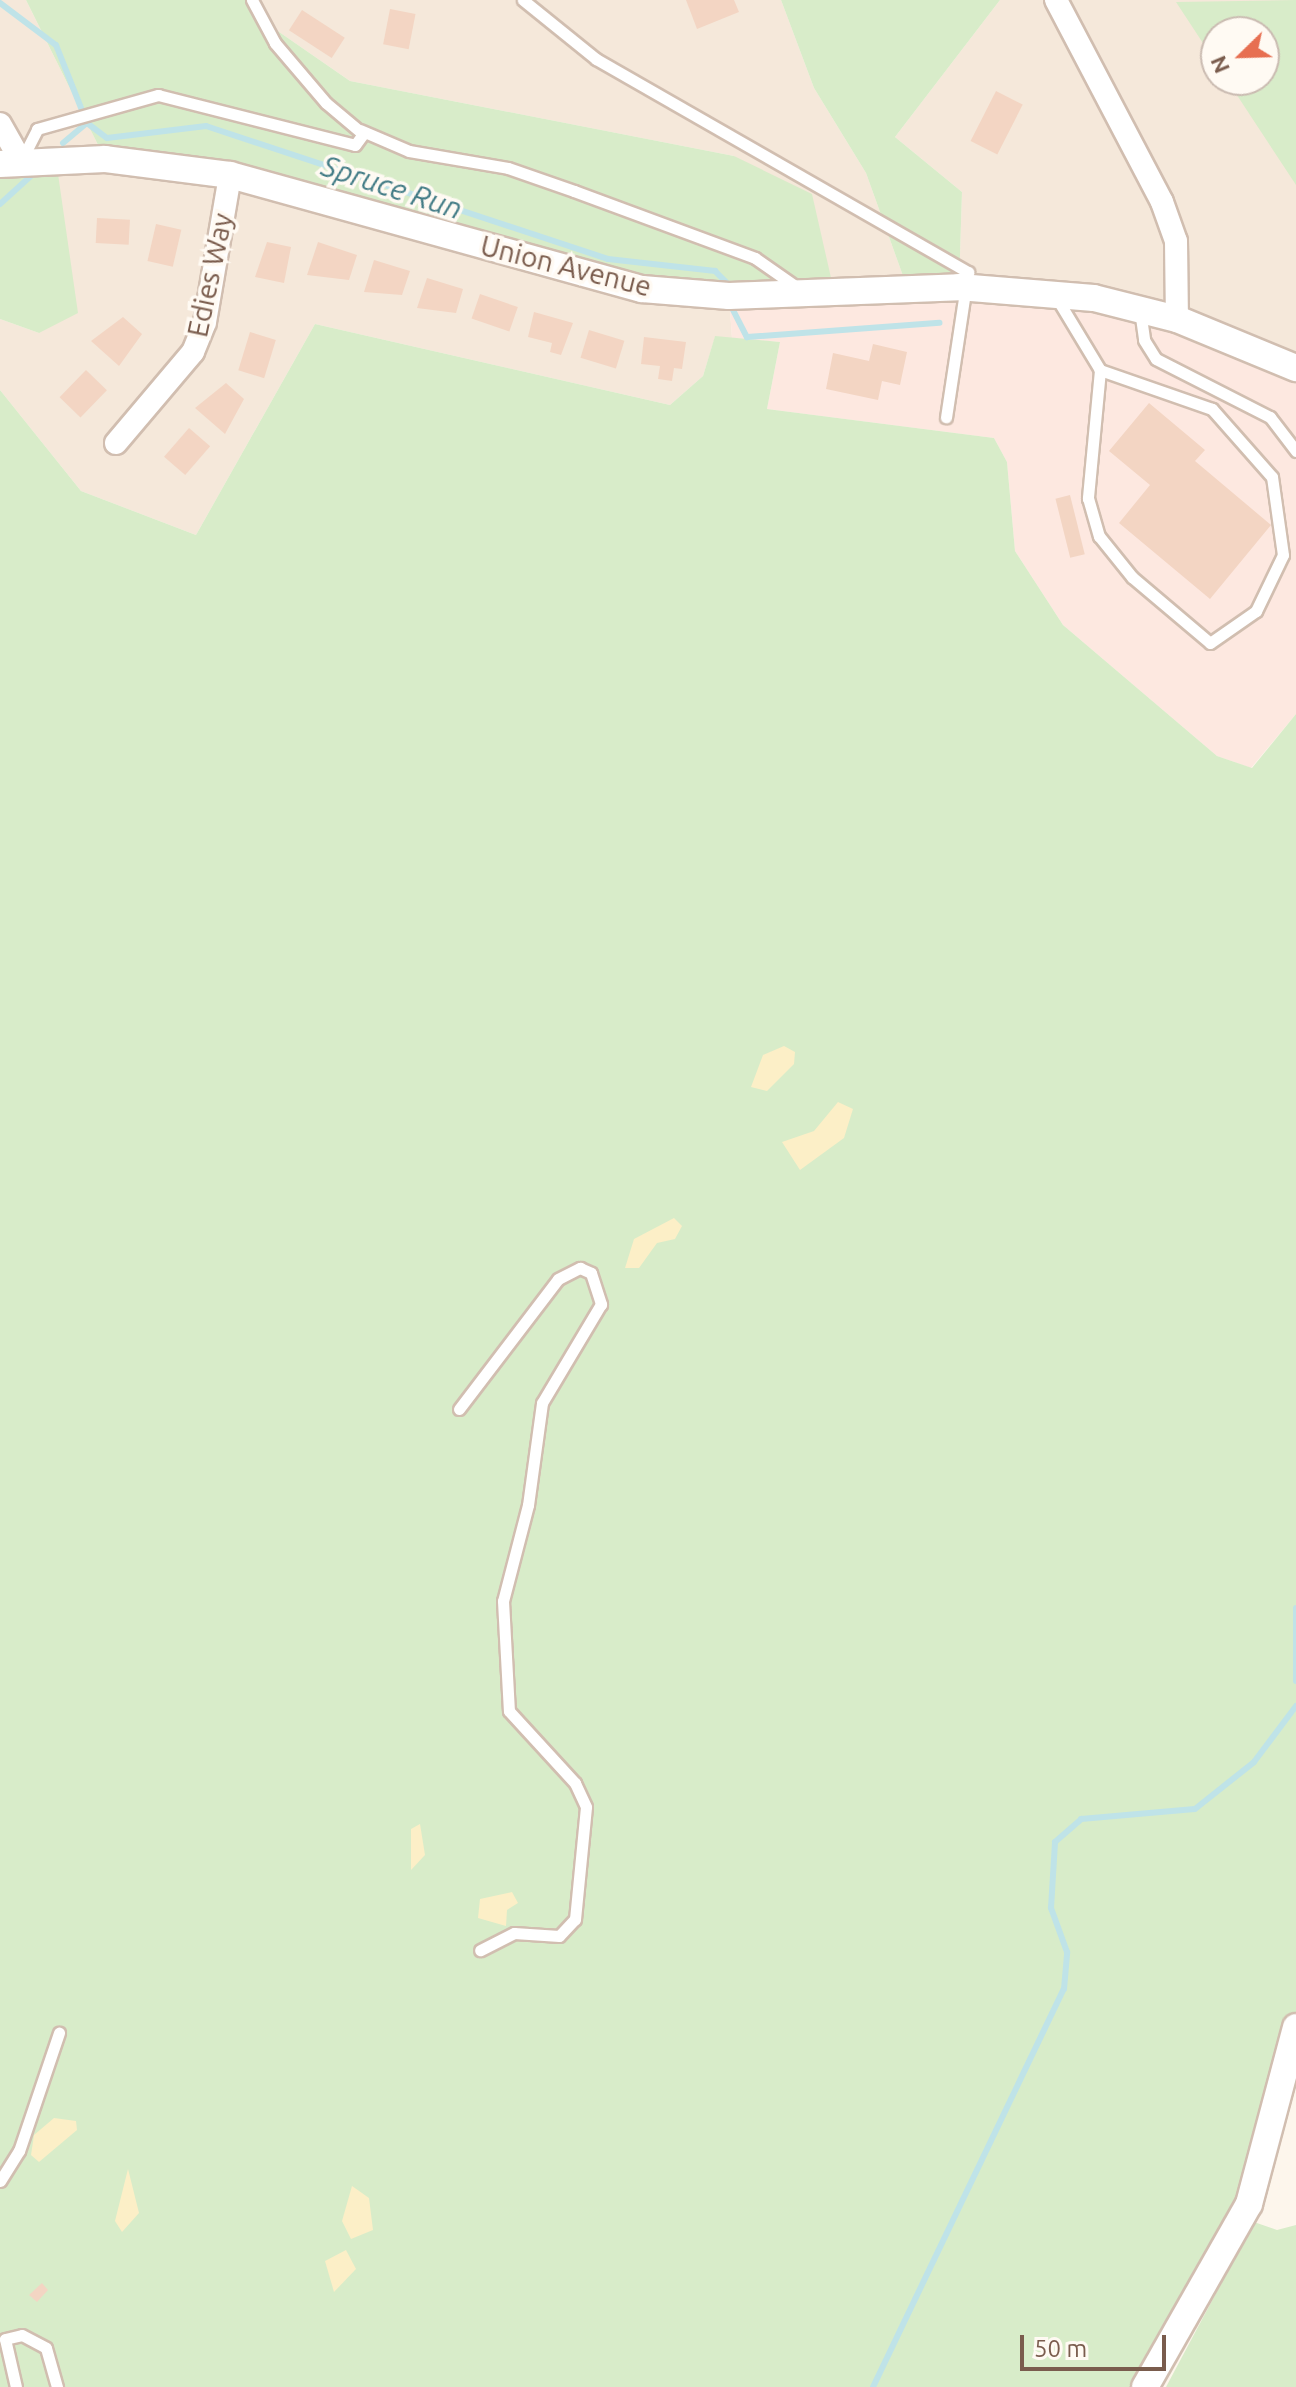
<!DOCTYPE html>
<html>
<head>
<meta charset="utf-8">
<style>
  body { margin:0 }
  #map { position:relative; width:1296px; height:2387px; overflow:hidden; background:#fdf6ec; font-family:Ubuntu,sans-serif }
  div>[style] { position:absolute }
  .residential>* { inset:0; background:#f5e8da }
  .commercial>* { inset:0; background:#fde8e0 }
  .green>* { inset:0; background:#d8ecc9 }
  .sand>* { inset:0; background:#fcefc7 }
  .stream>* { height:6px; margin:-3px; padding:0 3px; transform-origin:3px; border-radius:3px; background:#bfe3e8 }
  .building>* { inset:0; background:#f3d5c3; transform-origin:0 0 }
  .roads { filter:drop-shadow(2px 0 #d1beb0) drop-shadow(-2px 0 #d1beb0) drop-shadow(0 2px #d1beb0) drop-shadow(0 -2px #d1beb0) }
  .service>* { height:11px; margin:-5.5px; padding:0 5.5px; transform-origin:5.5px; border-radius:5.5px; background:#fff }
  .minor>* { height:22px; margin:-11px; padding:0 11px; transform-origin:11px; border-radius:11px; background:#fff }
  .tertiary>* { height:26px; margin:-13px; padding:0 13px; transform-origin:13px; border-radius:13px; background:#fff }
  span { translate:-50% -50%; white-space:nowrap; text-align:center; line-height:1.15; -webkit-text-stroke:7px #fffaf3; paint-order:stroke }
  .street-label { font-size:28px; color:#7a5c4d }
  .water-label { font-size:30px; color:#437c86; font-style:italic }
  .north { position:absolute; left:1200px; top:16px; width:80px; height:80px; box-sizing:border-box; background:#fffaf3; border:2px solid #cabbb1; border-radius:50%; rotate:247deg; font-size:22px; font-weight:700; line-height:32px; text-align:center; color:#7a5c4d }
  .north::after { content:''; display:block; margin:auto; width:28px; height:36px; background:#e76f51; clip-path:polygon(50% 0,100% 100%,50% 72%,0 100%) }
  .scale { position:absolute; left:1020px; top:2335px; width:146px; height:36px; box-sizing:border-box; border:4px solid #7a5c4d; border-top:0; padding-left:10px; font-size:24px; line-height:28px; white-space:nowrap; color:#7a5c4d; -webkit-text-stroke:6px #fffaf3; paint-order:stroke }
</style>
</head>
<body>
<div id="map">
  <div class="residential">
    <div style="clip-path:polygon(0 0,26px 0,105px 159px,729px 296px,732px 338px,715px 337px,703px 376px,670px 405px,315px 324px,196px 535px,81px 491px,0 390px,0 319px,39px 333px,21px 161px,0 124px)"></div>
    <div style="clip-path:polygon(260px 0,781px 0,814px 88px,866px 173px,907px 287px,834px 291px,734px 156px,350px 81px,256px 16px)"></div>
    <div style="clip-path:polygon(evenodd,1000px 0,1296px 0,1296px 368px,959px 287px,962px 192px,895px 137px,1000px 0,1216px 32px,1264px 32px,1264px 80px,1216px 80px,1216px 32px)"></div>
  </div>
  <div class="commercial">
    <div style="clip-path:polygon(1040px 291px,1296px 368px,1296px 714px,1251px 768px,1217px 756px,1063px 625px,1015px 551px,1007px 462px,994px 438px,767px 409px,780px 342px,732px 338px,729px 296px)"></div>
  </div>
  <div class="green">
    <div style="clip-path:polygon(26px 0,260px 0,256px 16px,350px 81px,734px 156px,812px 194px,834px 291px,642px 289px,230px 175px,105px 159px)"></div>
    <div style="clip-path:polygon(781px 0,1000px 0,895px 137px,962px 192px,959px 287px,907px 287px,866px 173px,814px 88px)"></div>
    <div style="clip-path:polygon(1296px 0,1296px 185px,1227px 80px,1264px 80px,1264px 32px,1216px 32px,1216px 63px,1176px 2px)"></div>
    <div style="clip-path:polygon(0 124px,21px 161px,56px 160px,78px 313px,39px 333px,0 319px)"></div>
    <div style="clip-path:polygon(315px 324px,670px 405px,703px 376px,715px 336px,780px 342px,767px 409px,994px 438px,1007px 462px,1015px 551px,1063px 625px,1217px 756px,1252px 768px,1296px 714px,1296px 2027px,1272px 2138px,1145px 2387px,0 2387px,0 390px,81px 491px,196px 535px)"></div>
    <div style="clip-path:polygon(1254px 2222px,1277px 2230px,1296px 2225px,1296px 2387px,1166px 2387px)"></div>
  </div>
  <div class="sand">
    <div style="clip-path:polygon(784px 1046px,795px 1052px,794px 1064px,767px 1091px,751px 1087px,763px 1055px)"></div>
    <div style="clip-path:polygon(838px 1102px,853px 1109px,844px 1138px,800px 1170px,782px 1142px,814px 1131px)"></div>
    <div style="clip-path:polygon(674px 1218px,682px 1226px,675px 1239px,657px 1243px,639px 1268px,625px 1268px,634px 1239px)"></div>
    <div style="clip-path:polygon(420px 1824px,425px 1855px,411px 1870px,411px 1829px)"></div>
    <div style="clip-path:polygon(512px 1892px,518px 1903px,507px 1910px,506px 1926px,478px 1918px,480px 1899px)"></div>
    <div style="clip-path:polygon(54px 2118px,76px 2121px,77px 2130px,39px 2162px,31px 2155px,34px 2135px)"></div>
    <div style="clip-path:polygon(128px 2169px,139px 2213px,122px 2232px,115px 2221px)"></div>
    <div style="clip-path:polygon(352px 2186px,369px 2198px,373px 2230px,351px 2239px,342px 2221px)"></div>
    <div style="clip-path:polygon(346px 2250px,356px 2269px,334px 2292px,325px 2261px)"></div>
  </div>
  <div class="stream">
    <div style="left:0;top:3px;width:70px;rotate:36.9deg"></div>
    <div style="left:56px;top:45px;width:79px;rotate:68.3deg"></div>
    <div style="left:63px;top:143px;width:31px;rotate:-40deg"></div>
    <div style="left:87px;top:123px;width:25px;rotate:37deg"></div>
    <div style="left:107px;top:138px;width:100px;rotate:-6.9deg"></div>
    <div style="left:206px;top:126px;width:423px;rotate:18.3deg"></div>
    <div style="left:608px;top:259px;width:108px;rotate:6.4deg"></div>
    <div style="left:715px;top:271px;width:16px;rotate:45deg"></div>
    <div style="left:0;top:204px;width:45px;rotate:-42.3deg"></div>
    <div style="left:732px;top:308px;width:33px;rotate:63deg"></div>
    <div style="left:747px;top:337px;width:193px;rotate:-4.2deg"></div>
    <div style="left:1296px;top:1608px;width:73px;rotate:90deg"></div>
    <div style="left:873px;top:2387px;width:441px;rotate:-64.4deg"></div>
    <div style="left:1064px;top:1989px;width:37px;rotate:-85deg"></div>
    <div style="left:1067px;top:1952px;width:47px;rotate:-110deg"></div>
    <div style="left:1051px;top:1908px;width:66px;rotate:-86.5deg"></div>
    <div style="left:1055px;top:1842px;width:35px;rotate:-41deg"></div>
    <div style="left:1081px;top:1819px;width:114px;rotate:-5deg"></div>
    <div style="left:1195px;top:1809px;width:75px;rotate:-38.5deg"></div>
    <div style="left:1254px;top:1762px;width:70px;rotate:-53.1deg"></div>
  </div>
  <div class="building">
    <div style="clip-path:polygon(686px 0,734px 0,739px 12px,697px 29px)"></div>
    <div style="left:390px;top:9px;width:26px;height:36px;rotate:11deg"></div>
    <div style="left:302px;top:10px;width:51px;height:24px;rotate:33deg"></div>
    <div style="left:996px;top:91px;width:30px;height:56px;rotate:27deg"></div>
    <div style="left:97px;top:218px;width:33px;height:25px;rotate:3deg"></div>
    <div style="left:156px;top:224px;width:26px;height:38px;rotate:13deg"></div>
    <div style="clip-path:polygon(267px 242px,291px 247px,284px 283px,255px 277px)"></div>
    <div style="clip-path:polygon(318px 242px,357px 255px,349px 280px,307px 275px)"></div>
    <div style="clip-path:polygon(374px 260px,410px 271px,402px 295px,364px 292px)"></div>
    <div style="clip-path:polygon(427px 278px,463px 289px,456px 313px,417px 308px)"></div>
    <div style="left:480px;top:294px;width:40px;height:26px;rotate:19deg"></div>
    <div style="clip-path:polygon(534px 312px,573px 323px,561px 355px,550px 352px,552px 343px,528px 337px)"></div>
    <div style="clip-path:polygon(123px 317px,142px 334px,119px 366px,91px 341px)"></div>
    <div style="left:589px;top:330px;width:37px;height:29px;rotate:17deg"></div>
    <div style="left:250px;top:332px;width:27px;height:40px;rotate:17deg"></div>
    <div style="clip-path:polygon(644px 337px,686px 342px,682px 369px,674px 368px,672px 381px,658px 379px,660px 366px,641px 364px)"></div>
    <div style="clip-path:polygon(873px 344px,907px 352px,900px 385px,882px 381px,878px 400px,826px 389px,833px 353px,869px 361px)"></div>
    <div style="left:86px;top:370px;width:29px;height:38px;rotate:44deg"></div>
    <div style="clip-path:polygon(226px 383px,244px 399px,225px 434px,195px 408px)"></div>
    <div style="clip-path:polygon(1149px 403px,1205px 450px,1195px 461px,1271px 525px,1210px 599px,1119px 523px,1150px 485px,1109px 451px)"></div>
    <div style="left:189px;top:428px;width:28px;height:38px;rotate:41deg"></div>
    <div style="left:1070px;top:495px;width:61px;height:15px;rotate:76deg"></div>
    <div style="clip-path:polygon(42px 2283px,48px 2290px,37px 2302px,29px 2295px)"></div>
  </div>
  <div class="roads">
    <div class="service">
      <div style="left:523px;top:0;width:94px;rotate:38.9deg"></div>
      <div style="left:596px;top:59px;width:429px;rotate:29.8deg"></div>
      <div style="left:968px;top:272px;width:147px;rotate:98.6deg"></div>
      <div style="left:360px;top:130px;width:53px;rotate:23.2deg"></div>
      <div style="left:409px;top:151px;width:100px;rotate:9.7deg"></div>
      <div style="left:508px;top:168px;width:70px;rotate:19.2deg"></div>
      <div style="left:574px;top:191px;width:193px;rotate:20.3deg"></div>
      <div style="left:755px;top:258px;width:52px;rotate:34.9deg"></div>
      <div style="left:21px;top:161px;width:36px;rotate:-63deg"></div>
      <div style="left:37px;top:129px;width:126px;rotate:-15.7deg"></div>
      <div style="left:158px;top:95px;width:203px;rotate:14.2deg"></div>
      <div style="left:355px;top:145px;width:14px;rotate:-54deg"></div>
      <div style="left:363px;top:134px;width:48px;rotate:-140deg"></div>
      <div style="left:326px;top:103px;width:79px;rotate:-130.4deg"></div>
      <div style="left:275px;top:43px;width:49px;rotate:-118.1deg"></div>
      <div style="left:1056px;top:297px;width:85px;rotate:58.9deg"></div>
      <div style="left:1100px;top:370px;width:129px;rotate:95.4deg"></div>
      <div style="left:1088px;top:498px;width:40px;rotate:74deg"></div>
      <div style="left:1099px;top:536px;width:53px;rotate:51.2deg"></div>
      <div style="left:1132px;top:577px;width:102px;rotate:40.2deg"></div>
      <div style="left:1210px;top:643px;width:56px;rotate:-34.8deg"></div>
      <div style="left:1256px;top:611px;width:62px;rotate:-64.3deg"></div>
      <div style="left:1283px;top:555px;width:79px;rotate:-98deg"></div>
      <div style="left:1272px;top:477px;width:91px;rotate:-131.4deg"></div>
      <div style="left:1212px;top:409px;width:119px;rotate:-160.8deg"></div>
      <div style="left:1140px;top:310px;width:30px;rotate:82deg"></div>
      <div style="left:1144px;top:340px;width:22px;rotate:58deg"></div>
      <div style="left:1156px;top:359px;width:128px;rotate:27deg"></div>
      <div style="left:1270px;top:417px;width:43px;rotate:52.6deg"></div>
      <div style="left:459px;top:1409px;width:163px;rotate:-52.7deg"></div>
      <div style="left:558px;top:1279px;width:25px;rotate:-27deg"></div>
      <div style="left:580px;top:1268px;width:12px;rotate:24deg"></div>
      <div style="left:591px;top:1273px;width:33px;rotate:72deg"></div>
      <div style="left:601px;top:1304px;width:115px;rotate:120.8deg"></div>
      <div style="left:542px;top:1403px;width:103px;rotate:97.8deg"></div>
      <div style="left:528px;top:1505px;width:99px;rotate:104.6deg"></div>
      <div style="left:503px;top:1601px;width:110px;rotate:86.9deg"></div>
      <div style="left:509px;top:1711px;width:98px;rotate:47.5deg"></div>
      <div style="left:575px;top:1783px;width:26px;rotate:65deg"></div>
      <div style="left:586px;top:1807px;width:113px;rotate:95.6deg"></div>
      <div style="left:575px;top:1919px;width:23px;rotate:133deg"></div>
      <div style="left:559px;top:1936px;width:45px;rotate:-176.2deg"></div>
      <div style="left:514px;top:1933px;width:38px;rotate:153deg"></div>
      <div style="left:0;top:2181px;width:36px;rotate:-58deg"></div>
      <div style="left:19px;top:2151px;width:125px;rotate:-71.3deg"></div>
      <div style="left:16px;top:2387px;width:49px;rotate:-102.9deg"></div>
      <div style="left:5px;top:2339px;width:17px;rotate:-13deg"></div>
      <div style="left:22px;top:2335px;width:27px;rotate:28deg"></div>
      <div style="left:46px;top:2348px;width:41px;rotate:74.2deg"></div>
    </div>
    <div class="minor">
      <div style="left:1056px;top:0;width:228px;rotate:62.3deg"></div>
      <div style="left:1162px;top:202px;width:41px;rotate:70.3deg"></div>
      <div style="left:1176px;top:241px;width:78px;rotate:89.3deg"></div>
      <div style="left:0;top:124px;width:43px;rotate:60.4deg"></div>
      <div style="left:116px;top:443px;width:119px;rotate:-49.8deg"></div>
      <div style="left:193px;top:352px;width:32px;rotate:-68deg"></div>
      <div style="left:205px;top:322px;width:149px;rotate:-80.3deg"></div>
    </div>
    <div class="tertiary">
      <div style="left:0;top:164px;width:105px;rotate:-2.7deg"></div>
      <div style="left:105px;top:159px;width:126px;rotate:7.3deg"></div>
      <div style="left:230px;top:175px;width:427px;rotate:15.5deg"></div>
      <div style="left:642px;top:289px;width:87px;rotate:4.6deg"></div>
      <div style="left:729px;top:296px;width:230px;rotate:-2.2deg"></div>
      <div style="left:959px;top:287px;width:135px;rotate:4.7deg"></div>
      <div style="left:1094px;top:298px;width:86px;rotate:14.2deg"></div>
      <div style="left:1177px;top:319px;width:129px;rotate:22.4deg"></div>
      <div style="left:1145px;top:2387px;width:210px;rotate:-60.4deg"></div>
      <div style="left:1249px;top:2204px;width:183px;rotate:-75.1deg"></div>
    </div>
  </div>
  <div class="street-label">
    <span style="left:566px;top:266px;rotate:14deg">Union Avenue</span>
    <span style="left:210px;top:275px;rotate:-78deg">Edies Way</span>
  </div>
  <div class="water-label">
    <span style="left:392px;top:187px;rotate:18deg">Spruce Run</span>
  </div>
  <div class="north">N</div>
  <div class="scale">50 m</div>
</div>
</body>
</html>
